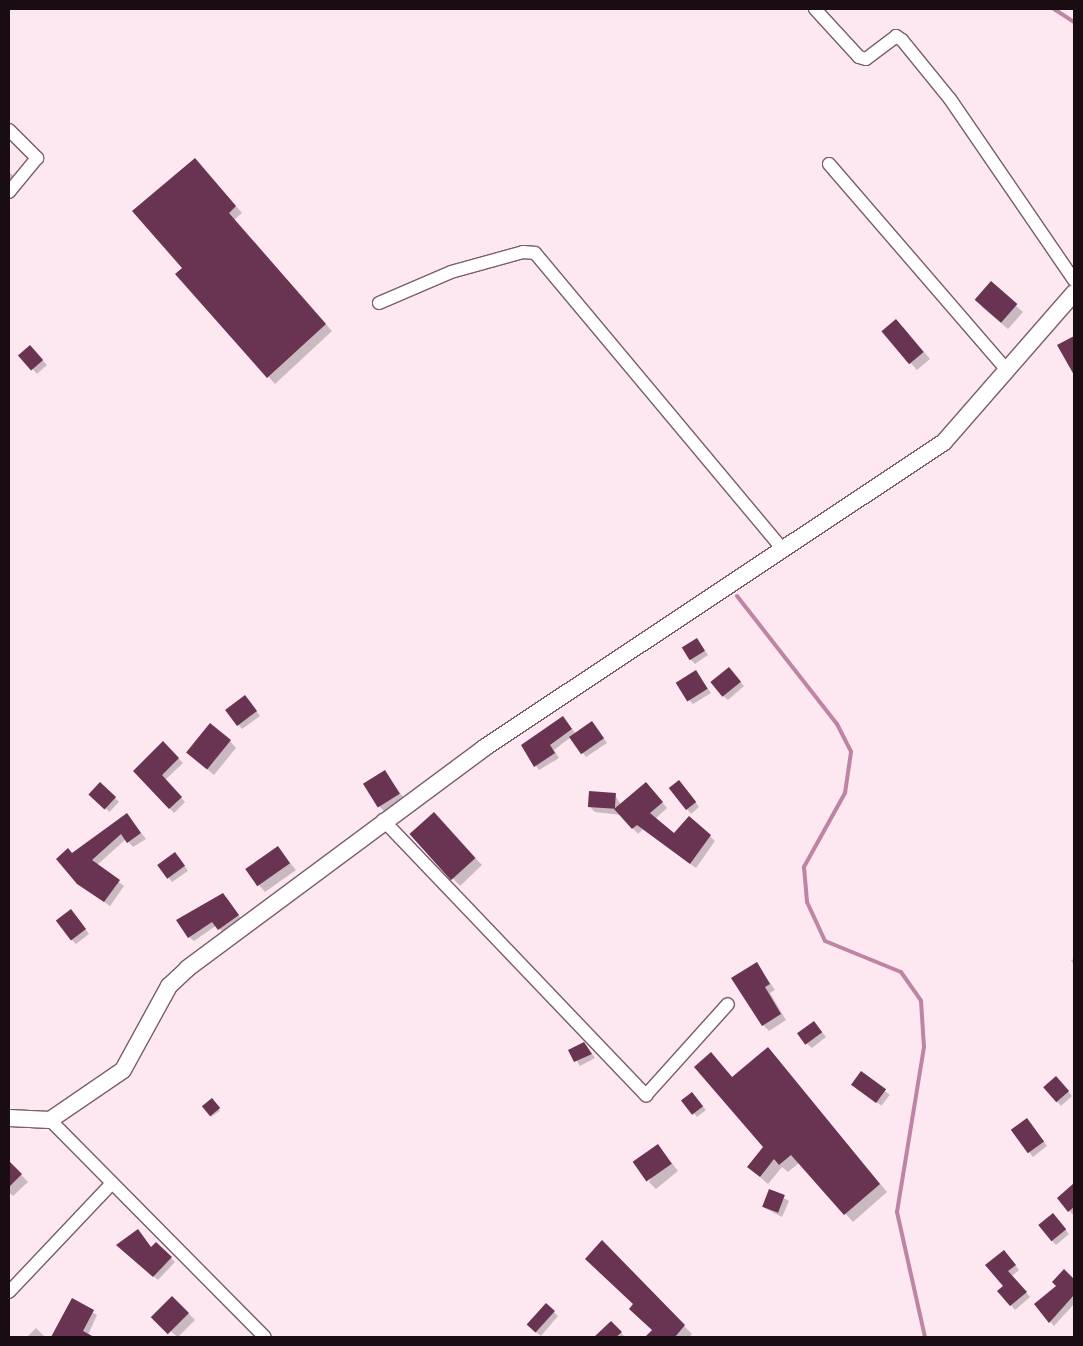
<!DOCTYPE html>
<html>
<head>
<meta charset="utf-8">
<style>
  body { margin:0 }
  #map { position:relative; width:1083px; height:1346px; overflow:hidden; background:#fde8f2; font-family:Roboto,sans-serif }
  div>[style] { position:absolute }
  .shadow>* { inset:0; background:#0003; transform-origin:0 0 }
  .stream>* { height:4px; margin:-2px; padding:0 2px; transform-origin:2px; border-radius:2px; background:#bf83a3 }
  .building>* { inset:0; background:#693452; transform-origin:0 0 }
  .roads { filter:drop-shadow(1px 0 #7b5d6c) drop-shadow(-1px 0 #7b5d6c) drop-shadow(0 1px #7b5d6c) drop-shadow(0 -1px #7b5d6c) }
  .minor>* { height:12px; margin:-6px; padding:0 6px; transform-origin:6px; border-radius:6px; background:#fff }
  .tertiary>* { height:16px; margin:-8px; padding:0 8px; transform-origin:8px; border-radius:8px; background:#fff }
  span { translate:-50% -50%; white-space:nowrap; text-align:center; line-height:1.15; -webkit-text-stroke:5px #fde8f2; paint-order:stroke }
  .frame { position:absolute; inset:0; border:10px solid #190d13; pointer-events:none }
</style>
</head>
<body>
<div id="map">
  <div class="shadow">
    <div style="clip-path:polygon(202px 167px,242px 213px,234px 220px,332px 331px,275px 384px,177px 274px,184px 268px)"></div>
    <div style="clip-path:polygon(9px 172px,16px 178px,9px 187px)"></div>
    <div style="clip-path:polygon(991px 283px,1023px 312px,1008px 329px,982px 307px)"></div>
    <div style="clip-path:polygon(903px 327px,930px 359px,917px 370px,883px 332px)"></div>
    <div style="clip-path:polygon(34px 351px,47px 365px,37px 374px,20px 355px)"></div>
    <div style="clip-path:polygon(697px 639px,708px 655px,695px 664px,691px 660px)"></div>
    <div style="clip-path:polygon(696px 672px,711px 693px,693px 704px,689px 700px)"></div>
    <div style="clip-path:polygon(733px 673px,744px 686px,728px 700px,723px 696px)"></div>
    <div style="clip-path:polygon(249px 701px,260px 716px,242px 729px,227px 710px)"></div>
    <div style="clip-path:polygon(567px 722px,576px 734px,596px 727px,607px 743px,586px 757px,571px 737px,554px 750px,559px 758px,539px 770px,523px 746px)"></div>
    <div style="clip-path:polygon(230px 741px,236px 748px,214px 775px,194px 758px)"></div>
    <div style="clip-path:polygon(163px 743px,183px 763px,165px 780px,185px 802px,174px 813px,135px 771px)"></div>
    <div style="clip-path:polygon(385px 772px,406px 801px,386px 813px,379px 806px)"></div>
    <div style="left:100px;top:784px;width:26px;height:14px;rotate:43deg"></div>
    <div style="clip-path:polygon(683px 786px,699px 807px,691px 814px,670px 788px)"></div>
    <div style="clip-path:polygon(651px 789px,667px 808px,655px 819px,674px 834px,710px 836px,715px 841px,696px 868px,643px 829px,638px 834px,621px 815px,595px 812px,589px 806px,615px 795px,621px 805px)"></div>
    <div style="clip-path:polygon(127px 815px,146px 839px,133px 847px,126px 839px,97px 865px,124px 886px,110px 906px,84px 888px,72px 854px)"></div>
    <div style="clip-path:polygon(440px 821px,482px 865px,460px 886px,412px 835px)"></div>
    <div style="clip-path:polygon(278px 848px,296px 870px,265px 892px,259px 885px)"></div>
    <div style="clip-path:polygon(179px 857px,188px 871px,172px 882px,159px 864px)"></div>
    <div style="clip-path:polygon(227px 898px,242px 920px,223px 933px,217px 925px,194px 941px,189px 937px)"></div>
    <div style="clip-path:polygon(75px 915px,89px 934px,76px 944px,72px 940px)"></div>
    <div style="clip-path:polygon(1074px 959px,1074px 966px,1071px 960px)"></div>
    <div style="clip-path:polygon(757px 964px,775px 990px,770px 993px,786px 1020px,769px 1031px,763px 1025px)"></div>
    <div style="clip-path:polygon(818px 1027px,826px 1037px,812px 1048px,807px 1044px)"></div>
    <div style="clip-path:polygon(584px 1043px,595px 1058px,580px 1066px,570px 1050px)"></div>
    <div style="clip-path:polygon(768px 1049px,887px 1192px,853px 1222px,799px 1163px,788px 1172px,782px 1167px,768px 1184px,749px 1167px,765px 1147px,719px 1062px,733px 1078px)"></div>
    <div style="left:861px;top:1073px;width:36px;height:14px;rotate:37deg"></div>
    <div style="clip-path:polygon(1060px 1081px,1072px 1096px,1061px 1106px,1045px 1087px)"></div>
    <div style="clip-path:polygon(696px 1098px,706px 1110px,697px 1117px,683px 1101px)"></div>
    <div style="clip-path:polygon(213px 1101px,220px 1111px,211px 1117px,210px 1115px)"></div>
    <div style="clip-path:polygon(1031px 1124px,1047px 1146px,1033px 1157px,1013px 1131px)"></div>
    <div style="clip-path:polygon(664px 1153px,678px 1171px,656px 1189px,649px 1182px)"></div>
    <div style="clip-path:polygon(9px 1162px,28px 1182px,13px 1196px,9px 1192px)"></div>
    <div style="clip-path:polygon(1072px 1186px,1074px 1188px,1073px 1215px,1058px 1198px)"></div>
    <div style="clip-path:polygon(770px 1190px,789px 1201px,782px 1217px,763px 1207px)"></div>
    <div style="clip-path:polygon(1057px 1219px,1069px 1234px,1056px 1245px,1052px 1241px)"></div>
    <div style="clip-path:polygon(602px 1242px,692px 1334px,689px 1337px,647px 1337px,653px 1330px)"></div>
    <div style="clip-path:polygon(156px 1243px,175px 1262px,158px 1280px,118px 1245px,151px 1248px)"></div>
    <div style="clip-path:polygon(1008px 1256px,1019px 1270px,1012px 1276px,1030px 1297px,1015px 1310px,999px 1291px,1005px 1286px)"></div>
    <div style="clip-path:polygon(1064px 1271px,1074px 1281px,1074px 1304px,1054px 1326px,1036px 1304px,1058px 1287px)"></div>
    <div style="clip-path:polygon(172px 1297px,195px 1320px,178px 1337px,152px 1317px)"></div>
    <div style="clip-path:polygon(73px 1300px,97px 1315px,87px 1337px,53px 1337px)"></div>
    <div style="clip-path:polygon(546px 1305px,558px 1316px,541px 1336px,533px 1330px)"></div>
    <div style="clip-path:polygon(611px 1322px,625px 1337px,596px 1337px)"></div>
    <div style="clip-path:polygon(36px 1328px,45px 1337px,27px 1337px)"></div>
  </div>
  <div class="stream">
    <div style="left:1054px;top:9px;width:24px;rotate:33deg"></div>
    <div style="left:737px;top:596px;width:162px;rotate:52deg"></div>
    <div style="left:837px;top:724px;width:31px;rotate:63deg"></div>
    <div style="left:851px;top:752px;width:41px;rotate:98.3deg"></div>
    <div style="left:845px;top:793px;width:85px;rotate:119deg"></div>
    <div style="left:804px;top:867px;width:35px;rotate:85deg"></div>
    <div style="left:807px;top:902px;width:43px;rotate:65.2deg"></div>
    <div style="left:825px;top:941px;width:82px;rotate:22.2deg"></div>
    <div style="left:901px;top:972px;width:35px;rotate:55deg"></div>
    <div style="left:921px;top:1001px;width:46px;rotate:86.3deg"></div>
    <div style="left:924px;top:1047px;width:167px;rotate:99.3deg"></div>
    <div style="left:897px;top:1212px;width:128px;rotate:77.4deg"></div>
  </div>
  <div class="building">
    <div style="clip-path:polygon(195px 158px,236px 206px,229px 213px,326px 324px,267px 378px,175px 274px,182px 268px,132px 211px)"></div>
    <div style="left:991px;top:281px;width:35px;height:25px;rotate:41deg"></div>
    <div style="left:896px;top:319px;width:43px;height:19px;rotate:50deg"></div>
    <div style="clip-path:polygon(1074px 336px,1074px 375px,1057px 345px)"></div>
    <div style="left:30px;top:345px;width:20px;height:16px;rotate:49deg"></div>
    <div style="left:697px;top:638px;width:15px;height:18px;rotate:58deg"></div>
    <div style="left:729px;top:667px;width:19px;height:24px;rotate:51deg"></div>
    <div style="left:696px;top:670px;width:22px;height:24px;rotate:58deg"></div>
    <div style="left:245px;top:695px;width:20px;height:25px;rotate:53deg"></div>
    <div style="clip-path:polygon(563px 716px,572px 729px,550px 745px,555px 753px,534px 767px,521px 745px)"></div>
    <div style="left:592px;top:721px;width:21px;height:28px;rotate:55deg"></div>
    <div style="left:210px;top:723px;width:27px;height:38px;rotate:39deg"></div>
    <div style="clip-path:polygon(163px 741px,179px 758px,162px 775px,182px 797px,169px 809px,133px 771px)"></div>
    <div style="left:385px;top:770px;width:28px;height:26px;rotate:58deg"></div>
    <div style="left:679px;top:780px;width:28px;height:13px;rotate:52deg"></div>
    <div style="left:100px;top:782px;width:22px;height:17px;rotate:43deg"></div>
    <div style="clip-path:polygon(646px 782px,663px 802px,650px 813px,674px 833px,689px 816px,711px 835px,690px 864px,637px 825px,632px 829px,614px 809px)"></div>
    <div style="left:589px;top:791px;width:27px;height:16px;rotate:4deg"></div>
    <div style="left:434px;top:812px;width:62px;height:33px;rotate:48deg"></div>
    <div style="clip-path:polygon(127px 813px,141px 833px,127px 843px,121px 834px,92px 860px,120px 880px,104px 902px,77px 884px,56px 859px,68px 848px,72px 853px)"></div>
    <div style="left:278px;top:846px;width:21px;height:40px;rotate:55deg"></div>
    <div style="left:175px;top:852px;width:17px;height:22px;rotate:54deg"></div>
    <div style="clip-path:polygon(223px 893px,239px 915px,218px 930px,212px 922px,188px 938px,176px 920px)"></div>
    <div style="left:71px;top:909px;width:25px;height:19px;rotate:53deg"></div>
    <div style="clip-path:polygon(757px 962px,770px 984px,765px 987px,781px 1014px,762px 1026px,731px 978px)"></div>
    <div style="left:814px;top:1021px;width:14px;height:21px;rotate:54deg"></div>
    <div style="clip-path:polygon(584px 1042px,592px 1054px,574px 1062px,568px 1050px)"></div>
    <div style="clip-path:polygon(768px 1047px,880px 1184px,844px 1215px,791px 1155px,779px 1165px,774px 1159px,760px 1177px,747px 1167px,763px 1147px,694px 1067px,711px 1052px,732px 1077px)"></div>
    <div style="left:861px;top:1071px;width:31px;height:17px;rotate:36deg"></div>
    <div style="left:1056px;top:1076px;width:20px;height:17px;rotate:49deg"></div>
    <div style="left:692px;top:1092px;width:18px;height:14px;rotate:52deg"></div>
    <div style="left:212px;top:1098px;width:13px;height:13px;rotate:51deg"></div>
    <div style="left:1027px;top:1118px;width:29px;height:20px;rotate:54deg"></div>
    <div style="left:658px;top:1144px;width:24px;height:31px;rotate:55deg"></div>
    <div style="clip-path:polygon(9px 1161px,22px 1174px,9px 1187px)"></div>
    <div style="clip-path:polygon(1074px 1183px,1074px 1207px,1068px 1212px,1057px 1198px)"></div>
    <div style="left:769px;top:1189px;width:17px;height:19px;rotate:21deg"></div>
    <div style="left:1053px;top:1213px;width:21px;height:19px;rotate:51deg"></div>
    <div style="clip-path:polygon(138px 1229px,151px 1247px,156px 1242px,172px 1257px,153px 1277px,116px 1245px)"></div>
    <div style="clip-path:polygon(602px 1240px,685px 1325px,675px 1337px,645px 1337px,652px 1330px,629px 1309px,633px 1304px,585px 1259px)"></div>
    <div style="clip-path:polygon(1004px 1250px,1016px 1265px,1008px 1271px,1027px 1292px,1010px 1306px,997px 1291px,1003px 1286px,985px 1265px)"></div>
    <div style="clip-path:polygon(1064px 1269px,1074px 1279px,1074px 1295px,1049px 1323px,1034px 1304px,1056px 1286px,1052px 1282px)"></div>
    <div style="left:172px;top:1296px;width:24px;height:30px;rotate:45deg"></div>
    <div style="clip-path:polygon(72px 1298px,94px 1310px,83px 1331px,94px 1337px,51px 1337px)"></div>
    <div style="left:546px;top:1303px;width:12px;height:29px;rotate:42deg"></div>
    <div style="clip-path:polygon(611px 1321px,622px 1332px,616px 1337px,594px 1337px)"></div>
  </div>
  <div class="roads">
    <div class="minor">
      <div style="left:815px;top:9px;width:65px;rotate:47.5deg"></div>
      <div style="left:859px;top:57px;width:7px;rotate:16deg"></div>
      <div style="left:866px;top:59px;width:38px;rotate:-37deg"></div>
      <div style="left:896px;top:36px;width:7px;rotate:34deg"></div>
      <div style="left:902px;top:40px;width:76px;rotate:50.9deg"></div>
      <div style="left:950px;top:99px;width:219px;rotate:55.6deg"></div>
      <div style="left:9px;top:130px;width:40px;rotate:45deg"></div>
      <div style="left:37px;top:158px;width:44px;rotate:129.5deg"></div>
      <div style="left:829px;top:164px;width:271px;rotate:49.2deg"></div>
      <div style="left:379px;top:303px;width:78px;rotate:-23.3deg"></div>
      <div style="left:451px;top:272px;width:75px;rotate:-15.5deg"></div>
      <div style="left:523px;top:252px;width:12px;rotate:5deg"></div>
      <div style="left:535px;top:253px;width:387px;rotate:50.1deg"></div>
      <div style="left:383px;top:820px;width:381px;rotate:46.3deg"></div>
      <div style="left:646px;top:1095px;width:122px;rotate:-48deg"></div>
      <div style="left:50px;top:1120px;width:305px;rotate:45.3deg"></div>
      <div style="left:9px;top:1292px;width:150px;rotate:-46.6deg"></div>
    </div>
    <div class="tertiary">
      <div style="left:9px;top:1118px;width:41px;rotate:2.8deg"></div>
      <div style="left:50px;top:1120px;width:88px;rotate:-34.4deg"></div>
      <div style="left:123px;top:1070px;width:96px;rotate:-61.3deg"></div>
      <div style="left:169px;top:986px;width:26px;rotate:-43deg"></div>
      <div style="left:188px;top:968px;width:369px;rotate:-36.6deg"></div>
      <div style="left:484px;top:748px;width:552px;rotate:-33.63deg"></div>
      <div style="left:944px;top:442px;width:198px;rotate:-48.9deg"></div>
    </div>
  </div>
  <div class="frame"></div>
</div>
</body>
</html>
